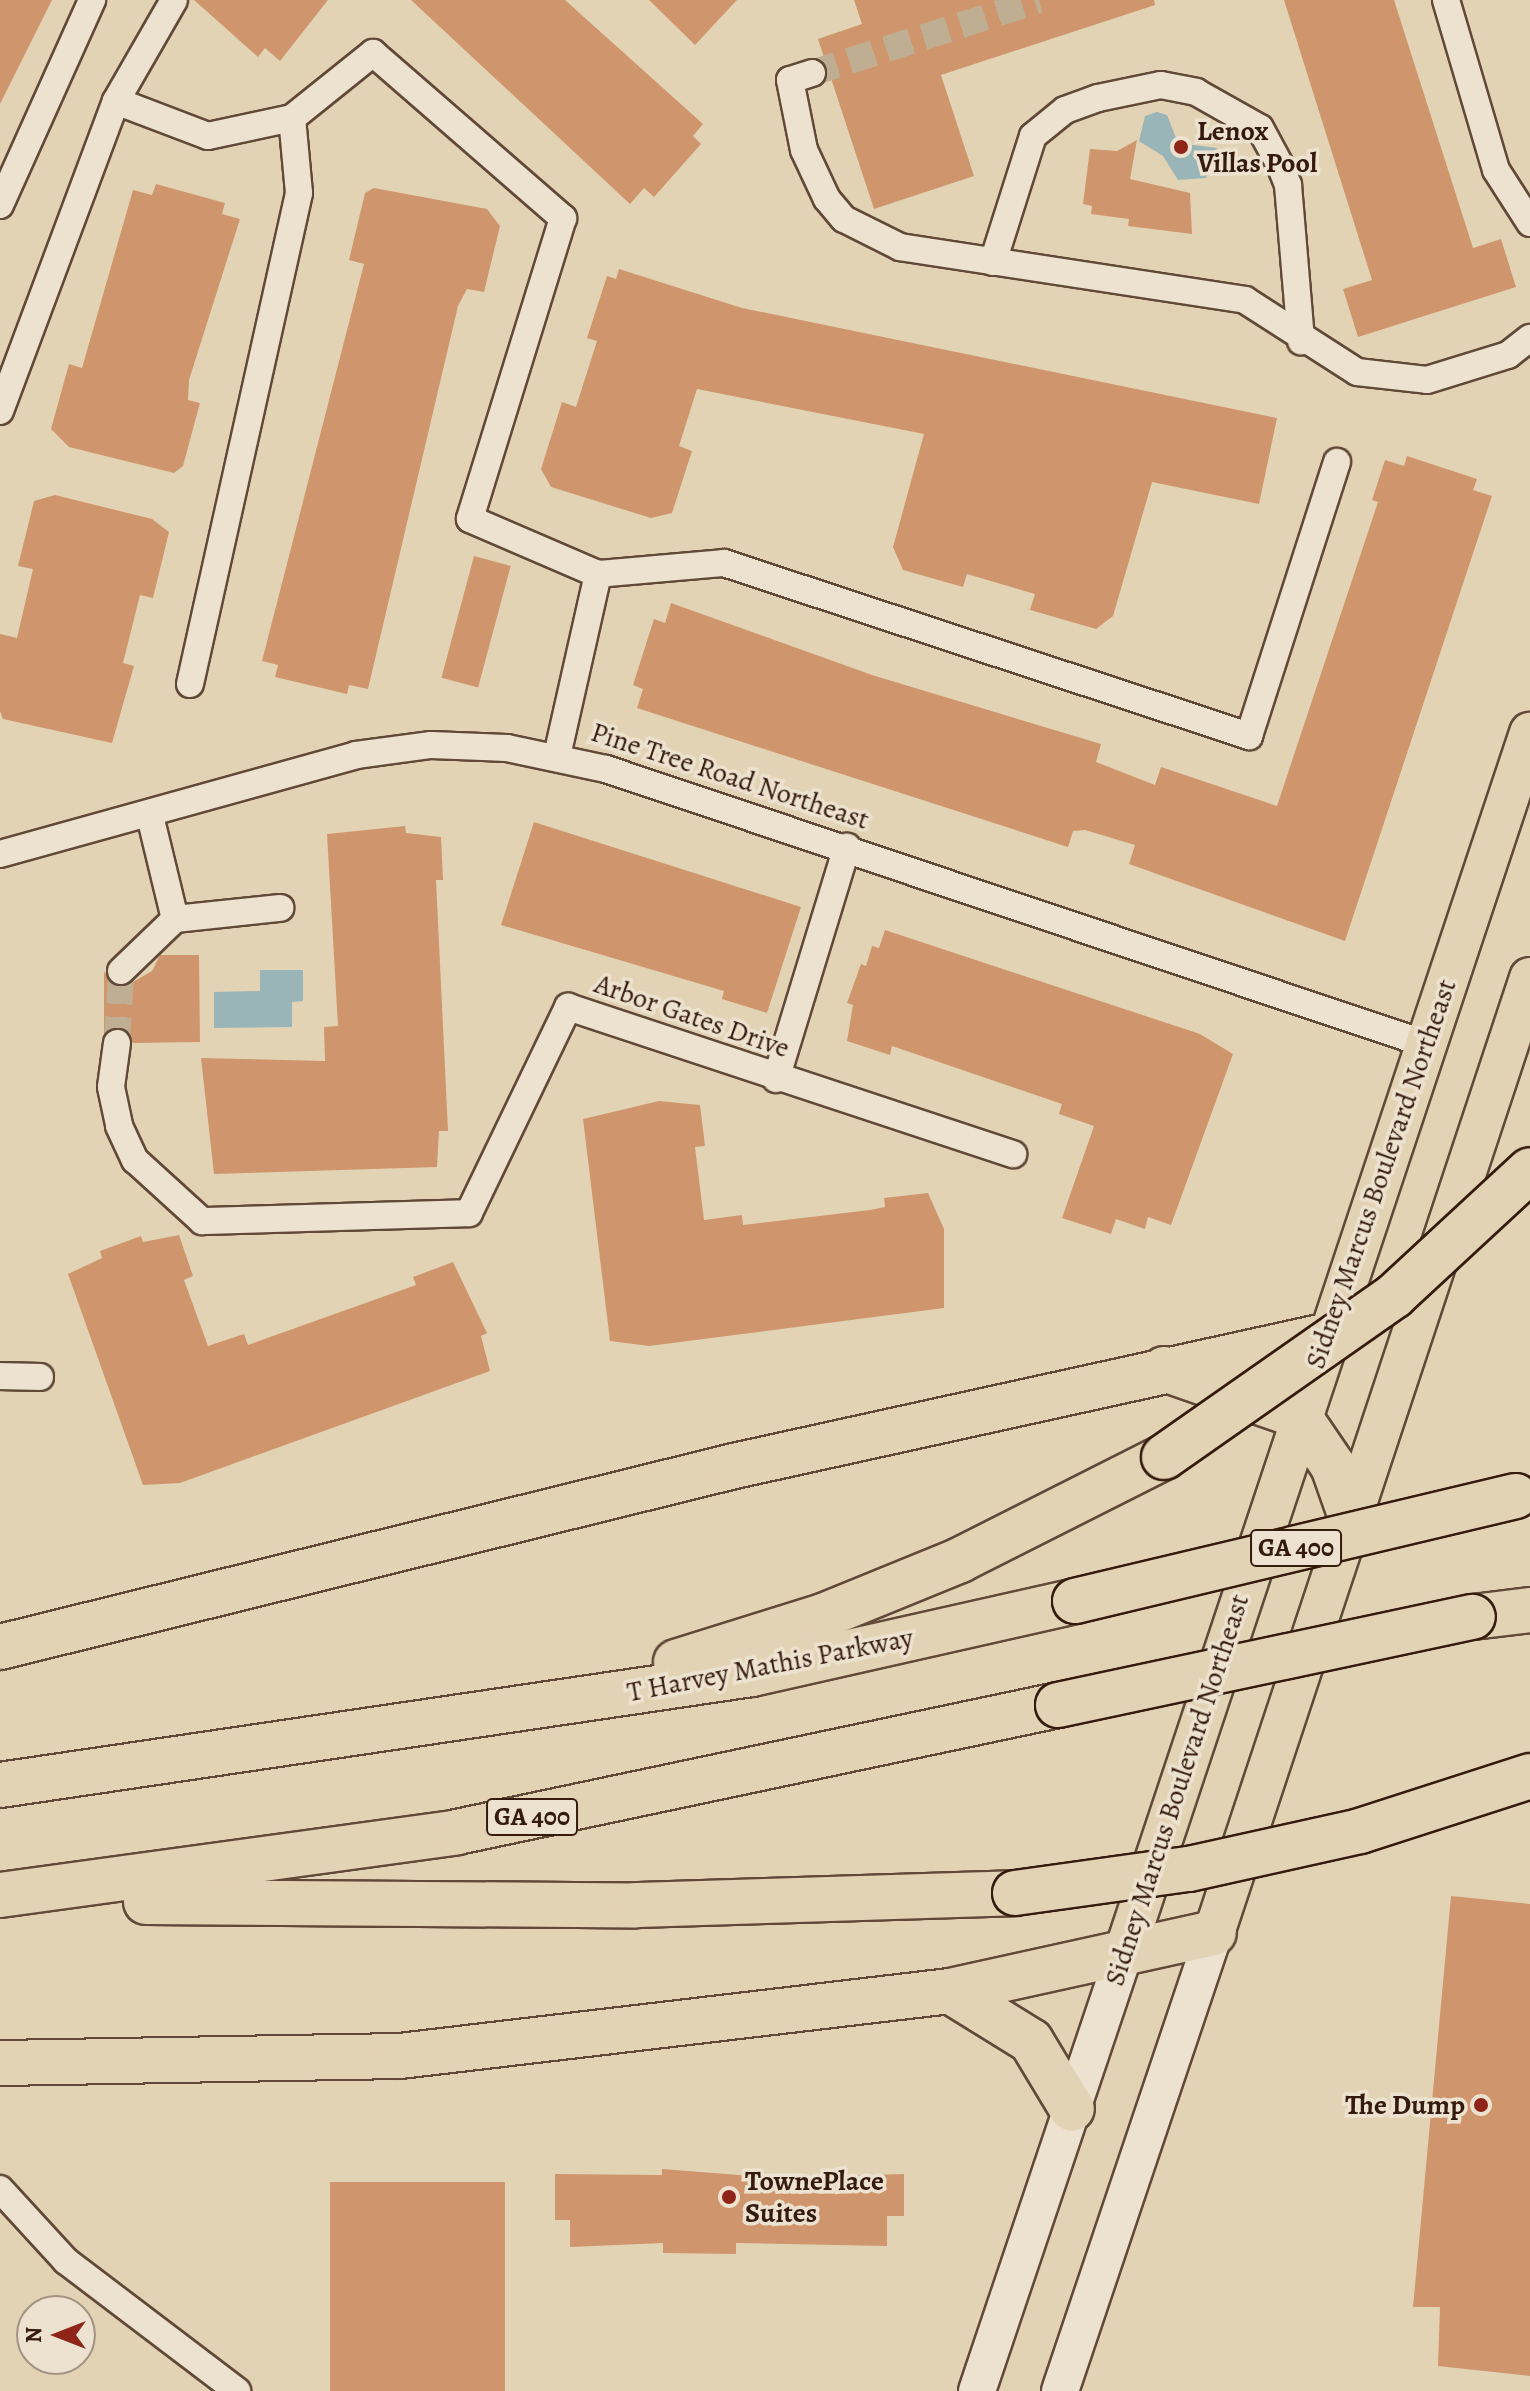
<!DOCTYPE html>
<html>
<head>
<meta charset="utf-8">
<style>
  body { margin:0 }
  #map { position:relative; width:1530px; height:2391px; overflow:hidden; background:#e3d3b5; font-family:Alegreya,serif }
  div>[style] { position:absolute }
  .water>* { inset:0; background:#99b5b8 }
  .building>* { inset:0; background:#cf966d; transform-origin:0 0 }
  .street-tunnel>* { height:26px; margin-top:-13px; transform-origin:0; background:repeating-linear-gradient(90deg,#c0ae93 0 26px,transparent 0 39px) }
  .roads { filter:drop-shadow(2px 0 #604937) drop-shadow(-2px 0 #604937) drop-shadow(0 2px #604937) drop-shadow(0 -2px #604937) }
  .street>* { height:26px; margin:-13px; padding:0 13px; transform-origin:13px; border-radius:13px; background:#ede2cf }
  .secondary>* { height:36px; margin:-18px; padding:0 18px; transform-origin:18px; border-radius:18px; background:#ede2cf }
  .primary>* { height:40px; margin:-20px; padding:0 20px; transform-origin:20px; border-radius:20px; background:#e3d3b5 }
  .highway>* { height:44px; margin:-22px; padding:0 22px; transform-origin:22px; border-radius:22px; background:#e3d3b5 }
  .bridges { filter:drop-shadow(2px 0 #341b0d) drop-shadow(-2px 0 #341b0d) drop-shadow(0 2px #341b0d) drop-shadow(0 -2px #341b0d) }
  .highway-bridge>* { height:44px; margin:-22px; padding:0 22px; transform-origin:22px; border-radius:22px; background:#e3d3b5 }
  .dots>* { width:22px; height:22px; translate:-50% -50%; box-sizing:border-box; border:4px solid #ede2cf; border-radius:50% }
  span { translate:-50% -50%; white-space:nowrap; text-align:center; line-height:1.15; -webkit-text-stroke:7px #ede2cf; paint-order:stroke }
  .shield-label span { padding:2px 6px; background:#ede2cf; border:2px solid; border-radius:6px; -webkit-text-stroke-width:0 }
  .shield-label { font-size:26px; color:#341b0d; font-weight:700 }
  .poi-label { font-size:28px; color:#341b0d; font-weight:700 }
  .left { translate:0 -50%; text-align:left }
  .right { translate:-100% -50%; text-align:right }
  .street-label { font-size:28px; color:#341b0d }
  .north { position:absolute; left:16px; top:2295px; width:80px; height:80px; box-sizing:border-box; background:#ede2cf; border:2px solid #a39281; border-radius:50%; rotate:270deg; font-size:22px; font-weight:700; line-height:32px; text-align:center; color:#341b0d }
  .north::after { content:''; display:block; margin:auto; width:28px; height:36px; background:#8f2418; clip-path:polygon(50% 0,100% 100%,50% 72%,0 100%) }
</style>
</head>
<body>
<div id="map">
  <div class="water">
    <div style="clip-path:polygon(1157px 112px,1167px 115px,1178px 143px,1217px 148px,1206px 178px,1178px 180px,1163px 156px,1139px 141px,1145px 116px)"></div>
    <div style="clip-path:polygon(260px 970px,303px 970px,303px 1001px,292px 1002px,292px 1027px,214px 1028px,214px 992px,260px 991px)"></div>
  </div>
  <div class="building">
    <div style="clip-path:polygon(0 0,52px 0,0 104px)"></div>
    <div style="clip-path:polygon(194px 0,328px 0,280px 61px,265px 48px,258px 57px)"></div>
    <div style="clip-path:polygon(411px 0,565px 0,703px 124px,693px 136px,701px 144px,654px 197px,644px 188px,630px 204px)"></div>
    <div style="clip-path:polygon(649px 0,737px 0,695px 45px)"></div>
    <div style="clip-path:polygon(854px 0,1154px 0,1155px 5px,941px 75px,974px 176px,874px 209px,818px 39px,862px 24px)"></div>
    <div style="clip-path:polygon(1284px 0,1394px 0,1473px 248px,1501px 239px,1516px 287px,1358px 337px,1343px 289px,1372px 280px)"></div>
    <div style="clip-path:polygon(1137px 140px,1130px 179px,1190px 193px,1192px 234px,1128px 226px,1129px 219px,1091px 214px,1092px 206px,1083px 204px,1090px 149px,1117px 151px)"></div>
    <div style="clip-path:polygon(156px 184px,225px 203px,222px 214px,240px 219px,189px 380px,188px 400px,200px 403px,183px 466px,174px 473px,69px 447px,51px 429px,69px 364px,82px 368px,133px 190px,152px 195px)"></div>
    <div style="clip-path:polygon(374px 188px,487px 209px,500px 226px,484px 292px,467px 289px,458px 306px,368px 689px,349px 685px,347px 694px,275px 677px,278px 665px,262px 661px,364px 264px,349px 260px,365px 193px)"></div>
    <div style="clip-path:polygon(619px 269px,742px 308px,1277px 418px,1259px 504px,1152px 482px,1113px 616px,1096px 629px,1030px 610px,1035px 594px,967px 574px,963px 587px,903px 570px,893px 547px,924px 434px,697px 389px,679px 446px,692px 451px,672px 513px,651px 518px,551px 487px,541px 469px,562px 402px,576px 407px,597px 341px,587px 338px,607px 276px,616px 279px)"></div>
    <div style="clip-path:polygon(1407px 456px,1477px 479px,1473px 490px,1492px 496px,1345px 941px,1129px 864px,1135px 845px,1085px 830px,1073px 831px,1068px 847px,637px 708px,643px 689px,633px 685px,654px 619px,665px 623px,671px 603px,872px 675px,1101px 744px,1096px 762px,1155px 785px,1161px 767px,1277px 806px,1378px 502px,1372px 500px,1385px 460px,1404px 466px)"></div>
    <div style="clip-path:polygon(55px 495px,152px 519px,169px 532px,153px 598px,140px 595px,123px 663px,134px 666px,112px 743px,3px 719px,0 711px,0 634px,17px 638px,33px 569px,18px 566px,34px 501px)"></div>
    <div style="left:474px;top:556px;width:38px;height:126px;rotate:15deg"></div>
    <div style="clip-path:polygon(534px 822px,801px 907px,767px 1013px,722px 999px,724px 991px,501px 925px)"></div>
    <div style="clip-path:polygon(405px 826px,406px 833px,441px 837px,443px 880px,436px 880px,448px 1131px,439px 1131px,437px 1167px,214px 1174px,201px 1058px,325px 1061px,324px 1027px,338px 1026px,327px 834px)"></div>
    <div style="clip-path:polygon(885px 930px,1200px 1034px,1233px 1054px,1171px 1225px,1148px 1217px,1145px 1229px,1116px 1219px,1111px 1234px,1062px 1218px,1094px 1126px,1059px 1114px,1062px 1104px,892px 1046px,890px 1055px,847px 1041px,853px 1005px,847px 1003px,861px 964px,866px 966px,872px 946px,879px 948px)"></div>
    <div style="clip-path:polygon(160px 955px,199px 955px,200px 1042px,133px 1043px,118px 1027px,104px 1034px,104px 971px,110px 983px,126px 986px,152px 971px)"></div>
    <div style="clip-path:polygon(659px 1101px,700px 1105px,705px 1146px,695px 1147px,704px 1220px,742px 1215px,743px 1225px,870px 1210px,885px 1207px,884px 1198px,928px 1193px,944px 1229px,944px 1308px,649px 1346px,610px 1341px,583px 1119px)"></div>
    <div style="clip-path:polygon(179px 1235px,193px 1276px,184px 1280px,208px 1346px,244px 1334px,248px 1345px,416px 1285px,413px 1277px,453px 1262px,487px 1333px,481px 1336px,490px 1371px,180px 1483px,143px 1485px,68px 1274px,102px 1258px,100px 1251px,141px 1236px,143px 1242px)"></div>
    <div style="clip-path:polygon(1451px 1896px,1530px 1904px,1530px 2376px,1438px 2366px,1440px 2307px,1413px 2307px)"></div>
    <div style="clip-path:polygon(662px 2169px,775px 2178px,904px 2174px,904px 2216px,887px 2216px,887px 2246px,736px 2243px,736px 2254px,663px 2253px,663px 2243px,570px 2247px,570px 2220px,555px 2220px,555px 2174px,662px 2175px)"></div>
    <div style="left:505px;top:2182px;width:209px;height:175px;rotate:90deg"></div>
  </div>
  <div class="street-tunnel">
    <div style="left:812px;top:73px;width:238px;rotate:-17.8deg"></div>
    <div style="left:117px;top:1043px;width:72px;rotate:-86.8deg"></div>
  </div>
  <div class="roads">
    <div class="street">
      <div style="left:1446px;top:0;width:177px;rotate:73.6deg"></div>
      <div style="left:1496px;top:170px;width:63px;rotate:57.3deg"></div>
      <div style="left:812px;top:73px;width:23px;rotate:162deg"></div>
      <div style="left:790px;top:80px;width:71px;rotate:78.7deg"></div>
      <div style="left:804px;top:150px;width:54px;rotate:64.9deg"></div>
      <div style="left:827px;top:199px;width:26px;rotate:50deg"></div>
      <div style="left:844px;top:219px;width:63px;rotate:26.6deg"></div>
      <div style="left:900px;top:247px;width:349px;rotate:8.7deg"></div>
      <div style="left:1245px;top:300px;width:133px;rotate:32.7deg"></div>
      <div style="left:1357px;top:372px;width:70px;rotate:6.5deg"></div>
      <div style="left:1427px;top:380px;width:85px;rotate:-17.2deg"></div>
      <div style="left:1508px;top:355px;width:28px;rotate:-38deg"></div>
      <div style="left:116px;top:101px;width:98px;rotate:20.8deg"></div>
      <div style="left:208px;top:136px;width:86px;rotate:-12.1deg"></div>
      <div style="left:292px;top:118px;width:104px;rotate:-38.7deg"></div>
      <div style="left:373px;top:53px;width:252px;rotate:41deg"></div>
      <div style="left:563px;top:218px;width:315px;rotate:107.2deg"></div>
      <div style="left:470px;top:519px;width:139px;rotate:23.3deg"></div>
      <div style="left:598px;top:574px;width:126px;rotate:-5deg"></div>
      <div style="left:724px;top:563px;width:553px;rotate:18.24deg"></div>
      <div style="left:1249px;top:736px;width:288px;rotate:-72.2deg"></div>
      <div style="left:0;top:205px;width:225px;rotate:-65.8deg"></div>
      <div style="left:993px;top:262px;width:132px;rotate:-72.4deg"></div>
      <div style="left:1033px;top:136px;width:41px;rotate:-39.1deg"></div>
      <div style="left:1065px;top:110px;width:35px;rotate:-20deg"></div>
      <div style="left:1098px;top:98px;width:64px;rotate:-11.7deg"></div>
      <div style="left:1161px;top:85px;width:36px;rotate:11deg"></div>
      <div style="left:1196px;top:92px;width:73px;rotate:29.4deg"></div>
      <div style="left:1260px;top:128px;width:42px;rotate:61.6deg"></div>
      <div style="left:1280px;top:165px;width:22px;rotate:68deg"></div>
      <div style="left:1288px;top:185px;width:157px;rotate:85.2deg"></div>
      <div style="left:0;top:411px;width:331px;rotate:-69.5deg"></div>
      <div style="left:116px;top:101px;width:116px;rotate:-60.1deg"></div>
      <div style="left:190px;top:684px;width:503px;rotate:-77.48deg"></div>
      <div style="left:299px;top:193px;width:75px;rotate:-95.3deg"></div>
      <div style="left:557px;top:756px;width:187px;rotate:-77.3deg"></div>
      <div style="left:0;top:854px;width:370px;rotate:-15.5deg"></div>
      <div style="left:356px;top:755px;width:76px;rotate:-7.6deg"></div>
      <div style="left:431px;top:745px;width:76px;rotate:2.3deg"></div>
      <div style="left:507px;top:748px;width:101px;rotate:12deg"></div>
      <div style="left:606px;top:769px;width:865px;rotate:18.54deg"></div>
      <div style="left:175px;top:919px;width:106px;rotate:-6deg"></div>
      <div style="left:121px;top:971px;width:75px;rotate:-43.9deg"></div>
      <div style="left:175px;top:919px;width:106px;rotate:-103.6deg"></div>
      <div style="left:117px;top:1043px;width:44px;rotate:97.8deg"></div>
      <div style="left:111px;top:1087px;width:40px;rotate:78deg"></div>
      <div style="left:119px;top:1126px;width:38px;rotate:65deg"></div>
      <div style="left:135px;top:1160px;width:91px;rotate:42.3deg"></div>
      <div style="left:202px;top:1221px;width:267px;rotate:-1.7deg"></div>
      <div style="left:469px;top:1213px;width:229px;rotate:-64.3deg"></div>
      <div style="left:568px;top:1007px;width:469px;rotate:18.3deg"></div>
      <div style="left:776px;top:1079px;width:243px;rotate:-73deg"></div>
      <div style="left:0;top:1376px;width:40px;rotate:1.4deg"></div>
      <div style="left:0;top:2189px;width:98px;rotate:47.5deg"></div>
      <div style="left:66px;top:2261px;width:215px;rotate:37.2deg"></div>
    </div>
    <div class="secondary">
      <div style="left:977px;top:2391px;width:461px;rotate:-71.4deg"></div>
      <div style="left:1060px;top:2391px;width:483px;rotate:-71.4deg"></div>
    </div>
    <div class="primary">
      <div style="left:1214px;top:1933px;width:1006px;rotate:-71.69deg"></div>
      <div style="left:1124px;top:1954px;width:1287px;rotate:-71.61deg"></div>
    </div>
    <div class="highway">
      <div style="left:1164px;top:1369px;width:143px;rotate:19.2deg"></div>
      <div style="left:1299px;top:1416px;width:60px;rotate:55.8deg"></div>
      <div style="left:1333px;top:1466px;width:54px;rotate:70.6deg"></div>
      <div style="left:1473px;top:1617px;width:57px;rotate:-7deg"></div>
      <div style="left:0;top:1647px;width:756px;rotate:-13.85deg"></div>
      <div style="left:734px;top:1466px;width:605px;rotate:-12.41deg"></div>
      <div style="left:676px;top:1662px;width:154px;rotate:-17.4deg"></div>
      <div style="left:823px;top:1616px;width:148px;rotate:-22.2deg"></div>
      <div style="left:960px;top:1560px;width:229px;rotate:-26.8deg"></div>
      <div style="left:0;top:1785px;width:760px;rotate:-8.4deg"></div>
      <div style="left:752px;top:1674px;width:331px;rotate:-12.7deg"></div>
      <div style="left:0;top:1895px;width:461px;rotate:-7.8deg"></div>
      <div style="left:457px;top:1832px;width:614px;rotate:-11.93deg"></div>
      <div style="left:146px;top:1902px;width:490px;rotate:0.4deg"></div>
      <div style="left:636px;top:1905px;width:379px;rotate:-1.8deg"></div>
      <div style="left:950px;top:1991px;width:95px;rotate:31.7deg"></div>
      <div style="left:1031px;top:2041px;width:79px;rotate:58.9deg"></div>
      <div style="left:0;top:2063px;width:400px;rotate:-1deg"></div>
      <div style="left:400px;top:2056px;width:554px;rotate:-6.74deg"></div>
      <div style="left:950px;top:1991px;width:270px;rotate:-12.4deg"></div>
    </div>
  </div>
  <div class="bridges">
    <div class="highway-bridge">
      <div style="left:1164px;top:1457px;width:281px;rotate:-35deg"></div>
      <div style="left:1394px;top:1296px;width:185px;rotate:-42.8deg"></div>
      <div style="left:1075px;top:1601px;width:453px;rotate:-13.4deg"></div>
      <div style="left:1058px;top:1705px;width:424px;rotate:-12deg"></div>
      <div style="left:1015px;top:1893px;width:176px;rotate:-7.9deg"></div>
      <div style="left:1189px;top:1869px;width:175px;rotate:-12.5deg"></div>
      <div style="left:1360px;top:1831px;width:179px;rotate:-17.9deg"></div>
    </div>
  </div>
  <div class="dots">
    <div style="left:1181px;top:147px;background:#8f2418"></div>
    <div style="left:1481px;top:2105px;background:#8f2418"></div>
    <div style="left:729px;top:2197px;background:#8f2418"></div>
  </div>
  <div class="shield-label">
    <span style="left:1296px;top:1548px">GA 400</span>
    <span style="left:532px;top:1817px">GA 400</span>
  </div>
  <div class="poi-label">
    <span class="left" style="left:1197px;top:147px">Lenox<br>Villas Pool</span>
    <span class="right" style="left:1465px;top:2105px">The Dump</span>
    <span class="left" style="left:745px;top:2197px">TownePlace<br>Suites</span>
  </div>
  <div class="street-label">
    <span style="left:730px;top:776px;rotate:18deg">Pine Tree Road Northeast</span>
    <span style="left:692px;top:1016px;rotate:19deg">Arbor Gates Drive</span>
    <span style="left:1381px;top:1174px;rotate:-71deg">Sidney Marcus Boulevard Northeast</span>
    <span style="left:770px;top:1665px;rotate:-11deg">T Harvey Mathis Parkway</span>
    <span style="left:1177px;top:1790px;rotate:-72deg">Sidney Marcus Boulevard Northeast</span>
  </div>
  <div class="north">N</div>
</div>
</body>
</html>
